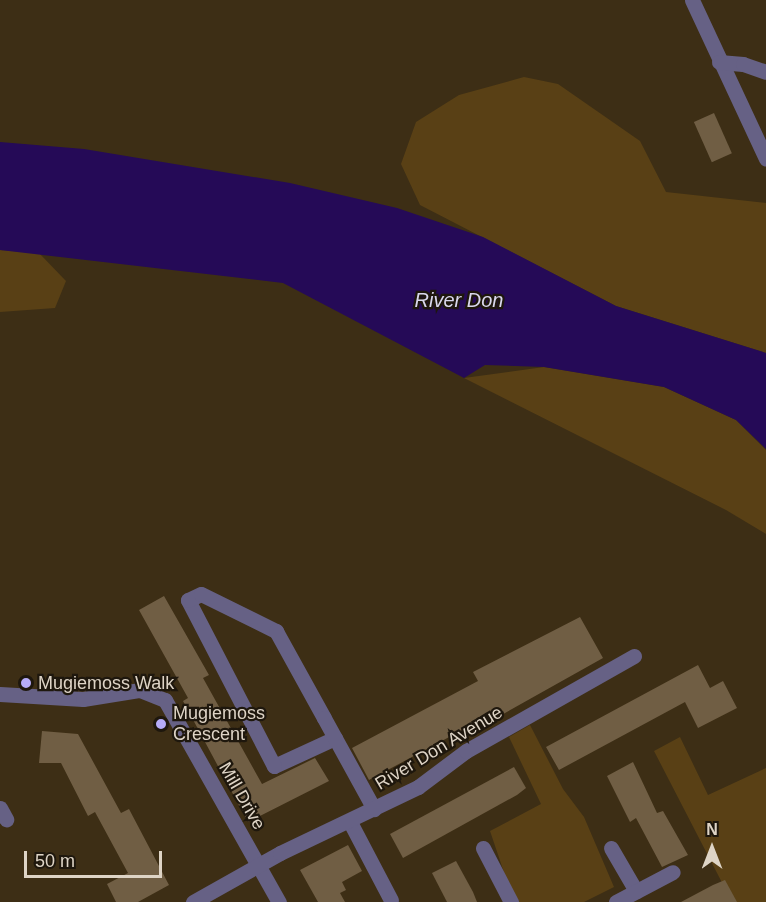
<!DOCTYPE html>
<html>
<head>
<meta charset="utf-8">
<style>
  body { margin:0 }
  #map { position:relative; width:766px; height:902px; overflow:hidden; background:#3d2e15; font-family:Arial,sans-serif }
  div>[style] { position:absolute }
  .green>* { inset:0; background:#594015 }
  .water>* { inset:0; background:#250a57 }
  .building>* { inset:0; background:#705e44; transform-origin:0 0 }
  .minor>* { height:15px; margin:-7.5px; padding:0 7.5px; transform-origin:7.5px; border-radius:7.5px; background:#666185 }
  .dots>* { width:16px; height:16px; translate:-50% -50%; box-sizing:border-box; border:3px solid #1e170d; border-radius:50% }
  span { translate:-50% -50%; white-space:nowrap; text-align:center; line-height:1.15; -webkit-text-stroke:4.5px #1e170d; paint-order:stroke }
  .poi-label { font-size:18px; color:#ded4c6 }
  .left { translate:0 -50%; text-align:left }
  .street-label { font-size:18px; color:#ded4c6 }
  .water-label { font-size:20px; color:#d9d7ed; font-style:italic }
  .north { position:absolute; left:682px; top:818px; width:60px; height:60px; -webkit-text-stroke:4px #1e170d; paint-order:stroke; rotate:0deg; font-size:16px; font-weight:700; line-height:24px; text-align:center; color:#ded4c6 }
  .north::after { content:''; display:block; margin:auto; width:21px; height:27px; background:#ded4c6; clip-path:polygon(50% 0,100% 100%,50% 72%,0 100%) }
  .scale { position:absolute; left:24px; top:851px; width:138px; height:27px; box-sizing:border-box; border:3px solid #ded4c6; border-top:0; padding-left:8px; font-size:18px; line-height:21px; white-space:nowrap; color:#ded4c6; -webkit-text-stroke:4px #1e170d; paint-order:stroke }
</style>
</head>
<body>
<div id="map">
  <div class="green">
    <div style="clip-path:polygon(524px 77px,558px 84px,640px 141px,666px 192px,766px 203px,766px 353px,616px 306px,420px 205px,401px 164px,416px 122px,459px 95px)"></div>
    <div style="clip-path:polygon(0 250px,39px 253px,66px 281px,55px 308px,0 312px)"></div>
    <div style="clip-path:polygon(544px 367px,664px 387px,736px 420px,766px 450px,766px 534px,726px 510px,464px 378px)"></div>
    <div style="clip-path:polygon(530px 725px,563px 789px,584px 817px,614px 887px,584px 902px,514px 902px,490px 831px,541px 804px,509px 737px)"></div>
    <div style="clip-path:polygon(680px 737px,708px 795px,766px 768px,766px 902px,732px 902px,654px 751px)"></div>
  </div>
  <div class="water">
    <div style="clip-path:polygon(0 142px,84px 149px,290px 183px,397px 208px,483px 237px,616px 306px,766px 353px,766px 449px,736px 420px,664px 387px,544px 367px,485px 365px,464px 378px,283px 283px,0 250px)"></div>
  </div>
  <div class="building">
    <div style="left:714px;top:113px;width:44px;height:22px;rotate:66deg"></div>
    <div style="clip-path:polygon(164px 596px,209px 675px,203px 678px,262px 784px,315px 758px,329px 781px,248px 822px,183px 701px,188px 698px,139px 610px)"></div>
    <div style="clip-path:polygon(580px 617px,603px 658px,496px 718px,494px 713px,369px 780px,352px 748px,478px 681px,473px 672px)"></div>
    <div style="clip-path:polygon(698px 665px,710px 688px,723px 681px,737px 708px,698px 728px,685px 702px,559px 770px,546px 747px)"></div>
    <div style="clip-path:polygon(42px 731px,78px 734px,121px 813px,129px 809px,169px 885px,138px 902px,116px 902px,107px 884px,128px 873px,95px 812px,88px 816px,61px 763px,39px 763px)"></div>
    <div style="clip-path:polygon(633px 762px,657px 813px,663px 811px,688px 855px,662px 867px,636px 818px,630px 822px,607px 776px)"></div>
    <div style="clip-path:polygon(514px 767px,526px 788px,517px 795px,403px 858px,390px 834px)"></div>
    <div style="clip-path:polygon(348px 845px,362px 871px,342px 882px,346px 890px,340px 893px,345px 902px,318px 902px,300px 870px)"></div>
    <div style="clip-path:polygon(456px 861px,473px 892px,477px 902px,447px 902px,432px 873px)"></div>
    <div style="clip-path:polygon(725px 880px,737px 902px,681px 902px,713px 885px)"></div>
  </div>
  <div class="minor">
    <div style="left:692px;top:0;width:175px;rotate:65deg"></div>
    <div style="left:719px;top:62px;width:24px;rotate:5deg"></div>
    <div style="left:743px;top:64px;width:24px;rotate:19deg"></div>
    <div style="left:0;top:694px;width:83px;rotate:3.4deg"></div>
    <div style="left:83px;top:699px;width:58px;rotate:-9deg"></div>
    <div style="left:140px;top:690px;width:27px;rotate:22deg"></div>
    <div style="left:165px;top:700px;width:232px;rotate:60.6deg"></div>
    <div style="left:335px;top:738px;width:67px;rotate:155.3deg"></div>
    <div style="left:274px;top:766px;width:187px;rotate:-117.4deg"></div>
    <div style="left:188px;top:600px;width:14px;rotate:-25deg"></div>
    <div style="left:201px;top:594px;width:84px;rotate:26.3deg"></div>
    <div style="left:276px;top:631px;width:99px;rotate:61.1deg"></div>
    <div style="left:324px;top:718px;width:104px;rotate:61.2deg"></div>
    <div style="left:0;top:808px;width:13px;rotate:61deg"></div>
    <div style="left:350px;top:822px;width:88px;rotate:62.3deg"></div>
    <div style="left:483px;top:848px;width:61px;rotate:62.6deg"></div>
    <div style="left:611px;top:848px;width:50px;rotate:59.8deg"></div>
    <div style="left:193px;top:902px;width:100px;rotate:-29.4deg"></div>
    <div style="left:280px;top:853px;width:153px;rotate:-25.6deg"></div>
    <div style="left:418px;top:787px;width:60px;rotate:-36.9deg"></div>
    <div style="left:466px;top:751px;width:193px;rotate:-29.5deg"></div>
    <div style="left:616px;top:902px;width:64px;rotate:-27.8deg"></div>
  </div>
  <div class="dots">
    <div style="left:26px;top:683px;background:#b6acf8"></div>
    <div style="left:161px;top:724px;background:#b6acf8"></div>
  </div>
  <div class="poi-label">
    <span class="left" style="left:38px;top:683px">Mugiemoss Walk</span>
    <span class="left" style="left:173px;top:724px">Mugiemoss<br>Crescent</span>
  </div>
  <div class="street-label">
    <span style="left:439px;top:748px;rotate:-31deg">River Don Avenue</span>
    <span style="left:242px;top:796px;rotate:60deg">Mill Drive</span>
  </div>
  <div class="water-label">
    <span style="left:459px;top:300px">River Don</span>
  </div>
  <div class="north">N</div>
  <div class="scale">50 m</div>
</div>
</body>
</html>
